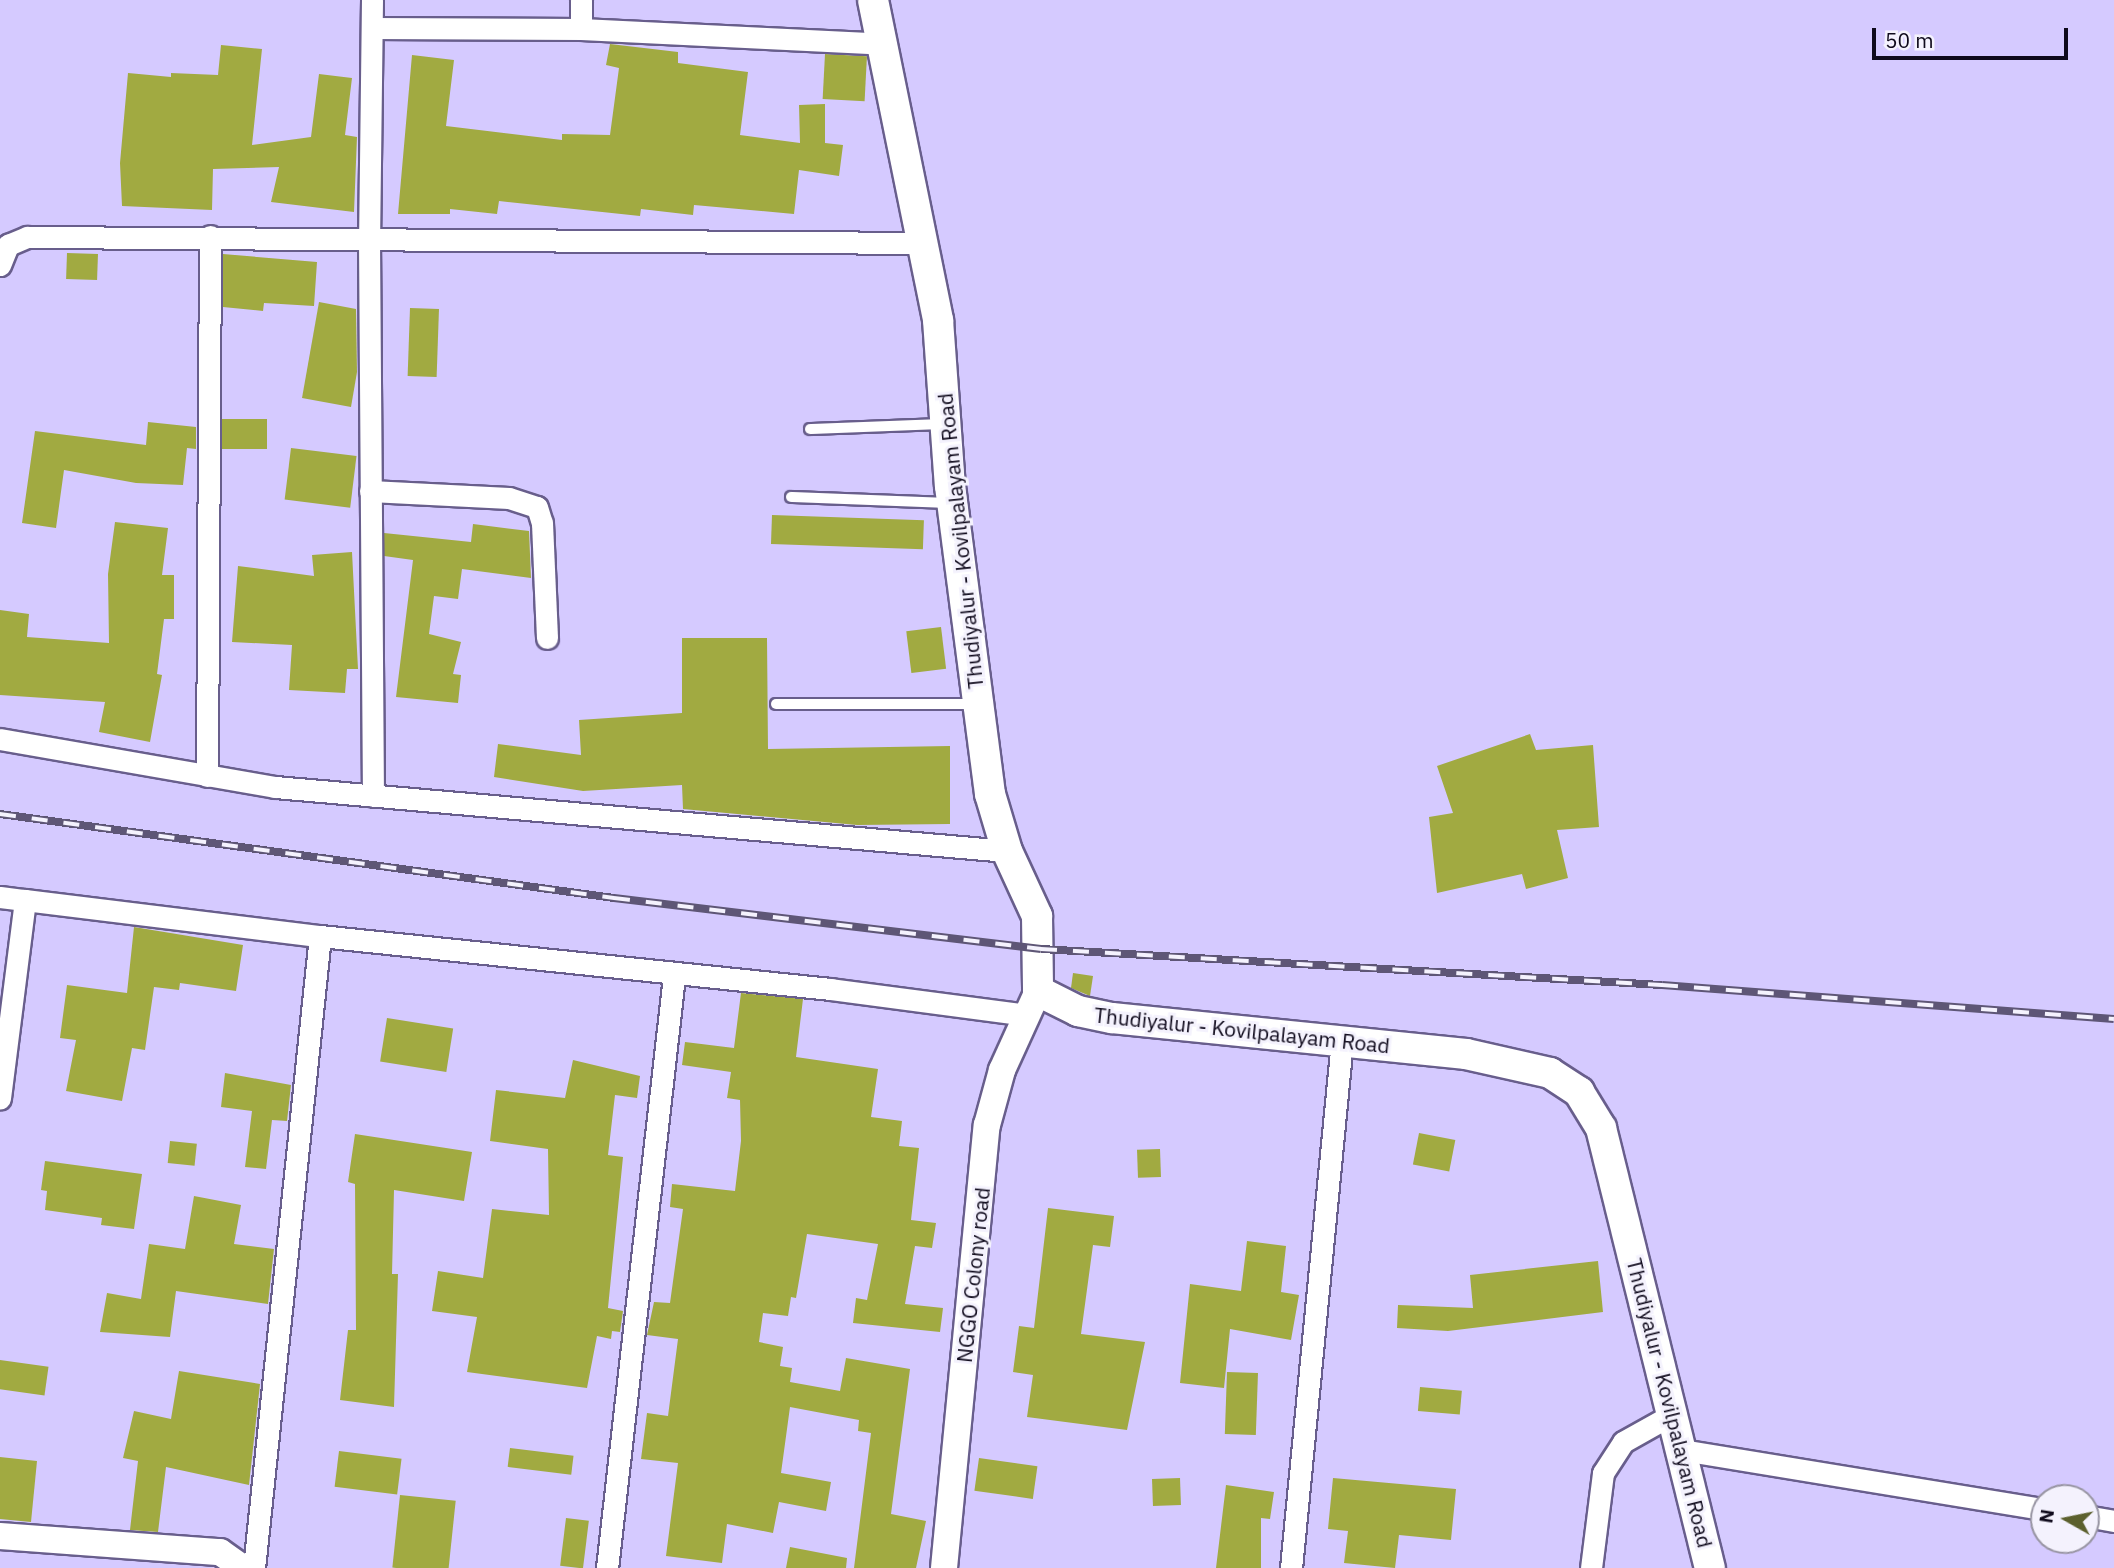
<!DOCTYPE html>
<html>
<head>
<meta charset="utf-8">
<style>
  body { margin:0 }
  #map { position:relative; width:2114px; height:1568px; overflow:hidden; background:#d5caff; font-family:"IBM Plex Sans",sans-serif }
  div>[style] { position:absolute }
  .building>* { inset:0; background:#a1aa41; transform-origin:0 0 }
  .roads { filter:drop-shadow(2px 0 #685e8c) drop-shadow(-2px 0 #685e8c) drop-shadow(0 2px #685e8c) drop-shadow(0 -2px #685e8c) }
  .service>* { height:10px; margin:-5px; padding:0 5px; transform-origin:5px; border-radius:5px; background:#fff }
  .minor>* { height:21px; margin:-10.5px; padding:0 10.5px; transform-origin:10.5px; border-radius:10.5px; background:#fff }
  .tertiary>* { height:26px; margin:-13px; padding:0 13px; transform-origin:13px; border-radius:13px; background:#fff }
  .secondary>* { height:30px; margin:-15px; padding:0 15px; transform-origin:15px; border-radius:15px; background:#fff }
  .rail>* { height:8px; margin-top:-4px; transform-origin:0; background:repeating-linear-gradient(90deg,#f4f2fd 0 16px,#5e5676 0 32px); box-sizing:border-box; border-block:2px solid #5e5676 }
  span { translate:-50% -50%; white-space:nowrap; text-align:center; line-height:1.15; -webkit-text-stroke:6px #f4f2fd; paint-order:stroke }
  .street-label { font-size:21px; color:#0f0a1c }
  .north { position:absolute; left:2030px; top:1484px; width:70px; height:70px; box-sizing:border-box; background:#f4f2fd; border:2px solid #9895a3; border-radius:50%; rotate:279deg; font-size:19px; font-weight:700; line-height:28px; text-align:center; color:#0f0a1c }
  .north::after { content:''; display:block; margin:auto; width:24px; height:32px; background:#5c602e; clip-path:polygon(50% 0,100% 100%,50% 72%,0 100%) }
  .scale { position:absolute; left:1872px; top:28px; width:196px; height:32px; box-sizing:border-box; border:4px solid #0f0a1c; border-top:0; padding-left:9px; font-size:21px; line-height:24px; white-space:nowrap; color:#0f0a1c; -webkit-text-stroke:5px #f4f2fd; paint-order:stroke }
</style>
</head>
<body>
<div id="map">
  <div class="building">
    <div style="clip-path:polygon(610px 44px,678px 52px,678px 63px,748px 72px,740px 135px,800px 143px,799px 105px,825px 104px,825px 143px,843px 145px,839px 176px,799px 170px,794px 214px,694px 205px,693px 215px,641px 209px,640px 216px,499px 201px,497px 214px,450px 209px,450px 214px,398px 214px,412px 55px,454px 60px,446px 126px,562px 140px,562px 134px,610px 135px,619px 68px,606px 65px)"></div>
    <div style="clip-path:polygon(221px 45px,262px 49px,252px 145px,311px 137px,319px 74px,352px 78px,345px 135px,357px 137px,354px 212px,271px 202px,279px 167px,213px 169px,212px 210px,122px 206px,120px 163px,128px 73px,171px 77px,171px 73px,218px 75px)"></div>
    <div style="left:825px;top:54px;width:42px;height:45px;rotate:3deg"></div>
    <div style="left:67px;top:253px;width:31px;height:26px;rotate:2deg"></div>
    <div style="clip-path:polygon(223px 254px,317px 262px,314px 306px,264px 303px,263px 311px,223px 307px)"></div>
    <div style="clip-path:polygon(319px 302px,356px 309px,357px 372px,351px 407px,302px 398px)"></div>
    <div style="left:410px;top:308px;width:29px;height:68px;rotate:2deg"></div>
    <div style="left:222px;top:419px;width:45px;height:30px"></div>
    <div style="clip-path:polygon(148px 422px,196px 427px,196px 449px,187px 448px,183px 485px,136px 483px,64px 470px,56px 528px,22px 523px,35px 431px,146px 445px)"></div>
    <div style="left:291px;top:448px;width:66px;height:52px;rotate:7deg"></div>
    <div style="left:772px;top:515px;width:152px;height:29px;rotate:2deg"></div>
    <div style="clip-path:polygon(115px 522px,168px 528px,162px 575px,174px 575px,174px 619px,164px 619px,157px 674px,162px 675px,150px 742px,99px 732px,105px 702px,0 695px,0 610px,29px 614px,27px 637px,109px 643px,108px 574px)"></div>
    <div style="clip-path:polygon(473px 524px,529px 531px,531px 578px,462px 569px,458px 599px,434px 596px,429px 634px,461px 642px,453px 674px,461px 675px,458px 703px,396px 697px,413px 560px,384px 556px,384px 533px,471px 542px)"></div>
    <div style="clip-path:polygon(352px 552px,358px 669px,347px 669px,345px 693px,289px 690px,292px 645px,232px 642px,238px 566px,314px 576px,312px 555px)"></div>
    <div style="left:941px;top:627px;width:42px;height:35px;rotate:83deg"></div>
    <div style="clip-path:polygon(682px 638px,767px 638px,768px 749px,950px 746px,950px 824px,857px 825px,683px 809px,682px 785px,583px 791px,494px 777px,498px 744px,581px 755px,579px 720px,682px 713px)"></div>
    <div style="clip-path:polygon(1530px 734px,1536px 750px,1593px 745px,1599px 827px,1557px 830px,1568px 878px,1526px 889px,1522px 874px,1437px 893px,1429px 817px,1453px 813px,1437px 766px)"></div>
    <div style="clip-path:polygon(134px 927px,243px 945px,236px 991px,180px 983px,179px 990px,154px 987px,145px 1050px,132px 1048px,122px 1101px,66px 1091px,76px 1040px,60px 1038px,67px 985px,127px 993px)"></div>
    <div style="clip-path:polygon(1073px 973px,1093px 976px,1090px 996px,1071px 988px)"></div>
    <div style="clip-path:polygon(741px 993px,803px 999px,796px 1057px,878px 1069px,871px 1117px,902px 1121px,899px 1146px,919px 1148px,911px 1220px,936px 1223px,932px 1248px,915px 1246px,905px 1304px,943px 1308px,940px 1332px,853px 1323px,856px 1298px,867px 1300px,878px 1244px,807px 1234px,796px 1298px,791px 1297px,788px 1316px,763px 1313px,759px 1342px,783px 1347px,780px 1366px,792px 1368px,790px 1382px,840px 1391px,846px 1358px,910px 1369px,891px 1514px,926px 1521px,916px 1568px,854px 1568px,871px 1433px,858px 1431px,859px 1420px,790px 1407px,781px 1473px,831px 1482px,826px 1511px,779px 1502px,773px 1533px,727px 1524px,722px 1563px,666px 1556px,678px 1463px,641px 1459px,647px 1413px,668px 1416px,678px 1339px,647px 1335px,654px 1302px,670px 1303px,683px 1209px,670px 1207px,672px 1184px,735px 1191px,741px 1141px,740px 1100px,727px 1098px,731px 1072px,682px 1065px,685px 1042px,734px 1048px)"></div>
    <div style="left:387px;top:1018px;width:67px;height:44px;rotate:9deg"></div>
    <div style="clip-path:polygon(573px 1060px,640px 1076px,637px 1098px,615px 1095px,608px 1155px,623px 1157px,608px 1308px,623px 1311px,620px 1332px,612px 1331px,611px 1339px,597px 1336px,587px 1388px,467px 1372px,477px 1317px,432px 1311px,438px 1271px,483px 1278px,492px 1209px,549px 1215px,548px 1149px,490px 1141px,496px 1090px,565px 1098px)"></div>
    <div style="clip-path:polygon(225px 1073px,291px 1085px,287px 1121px,272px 1120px,266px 1169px,245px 1167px,252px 1111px,221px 1107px)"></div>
    <div style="left:1419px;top:1133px;width:37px;height:32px;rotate:11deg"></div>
    <div style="clip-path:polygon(355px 1134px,472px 1152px,464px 1201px,394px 1190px,392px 1274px,398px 1274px,394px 1407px,340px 1400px,348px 1330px,356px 1330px,355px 1184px,348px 1182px)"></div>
    <div style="left:170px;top:1141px;width:27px;height:22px;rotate:6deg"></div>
    <div style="left:1160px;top:1149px;width:28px;height:23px;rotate:88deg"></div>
    <div style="clip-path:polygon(45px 1161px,142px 1174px,134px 1229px,101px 1225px,102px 1218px,45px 1210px,47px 1191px,41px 1190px)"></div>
    <div style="clip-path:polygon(194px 1196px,241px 1205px,234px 1244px,274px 1249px,268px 1304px,176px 1291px,170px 1337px,100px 1332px,107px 1293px,141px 1299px,149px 1244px,185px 1249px)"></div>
    <div style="clip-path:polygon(1048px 1208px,1114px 1216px,1110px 1247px,1093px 1245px,1081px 1334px,1145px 1342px,1127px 1430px,1027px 1417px,1033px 1375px,1013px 1372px,1019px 1326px,1034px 1328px)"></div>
    <div style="clip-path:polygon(1247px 1241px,1286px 1246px,1281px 1292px,1299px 1295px,1291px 1340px,1230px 1329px,1224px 1388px,1180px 1383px,1190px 1284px,1241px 1291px)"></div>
    <div style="clip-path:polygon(1598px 1261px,1603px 1312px,1448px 1331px,1397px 1328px,1398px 1305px,1473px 1308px,1470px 1275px)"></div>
    <div style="left:0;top:1360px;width:49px;height:29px;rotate:8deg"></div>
    <div style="clip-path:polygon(179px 1371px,260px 1384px,249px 1485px,166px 1467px,158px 1532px,130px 1530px,138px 1461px,123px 1458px,134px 1411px,171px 1419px)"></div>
    <div style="left:1227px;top:1372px;width:31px;height:62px;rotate:2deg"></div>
    <div style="left:1420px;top:1387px;width:42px;height:24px;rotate:5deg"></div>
    <div style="left:510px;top:1448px;width:64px;height:19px;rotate:7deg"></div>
    <div style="left:339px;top:1451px;width:63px;height:36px;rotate:7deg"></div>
    <div style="clip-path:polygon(0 1457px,37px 1461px,31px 1522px,0 1519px)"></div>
    <div style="left:979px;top:1458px;width:59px;height:33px;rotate:8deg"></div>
    <div style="left:1180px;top:1478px;width:27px;height:28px;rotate:88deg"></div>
    <div style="clip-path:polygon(1333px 1478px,1456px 1489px,1451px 1540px,1399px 1535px,1395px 1568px,1344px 1563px,1348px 1531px,1328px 1529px)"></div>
    <div style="clip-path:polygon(1226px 1485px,1274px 1492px,1270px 1519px,1261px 1518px,1261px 1568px,1216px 1568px)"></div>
    <div style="left:400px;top:1495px;width:56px;height:73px;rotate:6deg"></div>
    <div style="left:566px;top:1518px;width:23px;height:48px;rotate:7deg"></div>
    <div style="clip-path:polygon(790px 1547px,847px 1558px,846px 1568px,786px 1568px)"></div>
  </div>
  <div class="roads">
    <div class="service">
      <div style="left:810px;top:429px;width:133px;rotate:-2.2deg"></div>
      <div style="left:791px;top:497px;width:159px;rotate:2.2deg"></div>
      <div style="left:776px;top:704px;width:199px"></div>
    </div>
    <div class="minor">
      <div style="left:372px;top:0;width:240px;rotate:90.7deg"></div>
      <div style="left:369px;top:240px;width:556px;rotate:89.59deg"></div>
      <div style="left:581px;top:0;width:29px;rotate:90deg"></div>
      <div style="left:372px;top:28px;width:209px;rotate:0.3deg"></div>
      <div style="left:581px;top:29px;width:303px;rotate:2.8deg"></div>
      <div style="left:0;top:265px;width:22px;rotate:-68deg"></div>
      <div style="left:8px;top:245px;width:21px;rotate:-23deg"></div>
      <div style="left:27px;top:237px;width:896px;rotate:0.38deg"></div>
      <div style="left:370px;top:491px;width:139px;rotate:2.9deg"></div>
      <div style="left:509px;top:498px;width:29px;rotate:18deg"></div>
      <div style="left:537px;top:507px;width:17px;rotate:73deg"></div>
      <div style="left:542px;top:523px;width:115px;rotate:87.5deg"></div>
      <div style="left:0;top:739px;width:279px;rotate:9.9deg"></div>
      <div style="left:275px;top:787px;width:735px;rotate:5deg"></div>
      <div style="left:207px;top:776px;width:540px;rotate:-89.68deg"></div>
      <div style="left:0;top:897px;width:25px;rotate:7deg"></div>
      <div style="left:25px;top:900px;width:200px;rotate:97.2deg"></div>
      <div style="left:25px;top:900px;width:297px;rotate:7deg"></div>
      <div style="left:1682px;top:1450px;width:367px;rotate:9.3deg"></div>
      <div style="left:2086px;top:1516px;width:28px;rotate:10deg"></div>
      <div style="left:254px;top:1568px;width:635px;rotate:-84.04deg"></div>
      <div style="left:320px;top:936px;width:513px;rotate:5.93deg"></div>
      <div style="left:830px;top:989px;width:200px;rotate:7.5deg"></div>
      <div style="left:607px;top:1568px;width:596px;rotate:-83.54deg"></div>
      <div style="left:1291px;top:1568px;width:529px;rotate:-84.47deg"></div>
      <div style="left:1591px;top:1568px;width:96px;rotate:-82.8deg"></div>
      <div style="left:1603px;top:1473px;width:37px;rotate:-57deg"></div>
      <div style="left:1623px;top:1442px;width:57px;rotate:-29.2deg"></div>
    </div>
    <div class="tertiary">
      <div style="left:0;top:1536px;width:221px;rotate:4.2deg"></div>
      <div style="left:220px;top:1552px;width:28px;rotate:35deg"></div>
      <div style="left:944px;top:1568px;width:445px;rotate:-84.5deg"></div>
      <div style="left:987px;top:1125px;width:57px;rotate:-74.7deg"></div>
      <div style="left:1002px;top:1070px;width:87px;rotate:-65.5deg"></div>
    </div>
    <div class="secondary">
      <div style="left:873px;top:0;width:327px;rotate:78.5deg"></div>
      <div style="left:938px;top:320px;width:166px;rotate:85.9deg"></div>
      <div style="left:950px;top:486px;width:311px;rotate:82.6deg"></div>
      <div style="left:990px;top:794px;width:59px;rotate:73.4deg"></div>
      <div style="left:1007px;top:851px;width:72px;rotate:65.2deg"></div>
      <div style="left:1037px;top:916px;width:75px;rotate:89.2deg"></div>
      <div style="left:1038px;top:991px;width:45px;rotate:26.6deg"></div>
      <div style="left:1078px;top:1011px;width:35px;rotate:12deg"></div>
      <div style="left:1112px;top:1018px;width:356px;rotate:5.8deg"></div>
      <div style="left:1466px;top:1054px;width:86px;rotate:12.7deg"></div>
      <div style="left:1550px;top:1073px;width:35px;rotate:33deg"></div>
      <div style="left:1579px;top:1092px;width:42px;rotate:58.6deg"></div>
      <div style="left:1601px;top:1128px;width:453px;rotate:76.1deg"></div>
    </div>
  </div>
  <div class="rail">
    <div style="left:0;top:814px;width:620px;rotate:7.79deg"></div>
    <div style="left:614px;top:898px;width:430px;rotate:6.8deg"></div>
    <div style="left:1041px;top:949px;width:622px;rotate:3.32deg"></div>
    <div style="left:1662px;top:985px;width:453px;rotate:4.3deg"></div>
  </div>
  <div class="street-label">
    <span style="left:960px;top:541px;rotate:-96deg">Thudiyalur - Kovilpalayam Road</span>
    <span style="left:1242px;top:1030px;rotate:6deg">Thudiyalur - Kovilpalayam Road</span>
    <span style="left:973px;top:1275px;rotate:-84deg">NGGO Colony road</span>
    <span style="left:1670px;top:1403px;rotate:76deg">Thudiyalur - Kovilpalayam Road</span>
  </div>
  <div class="north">N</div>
  <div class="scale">50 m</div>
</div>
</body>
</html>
